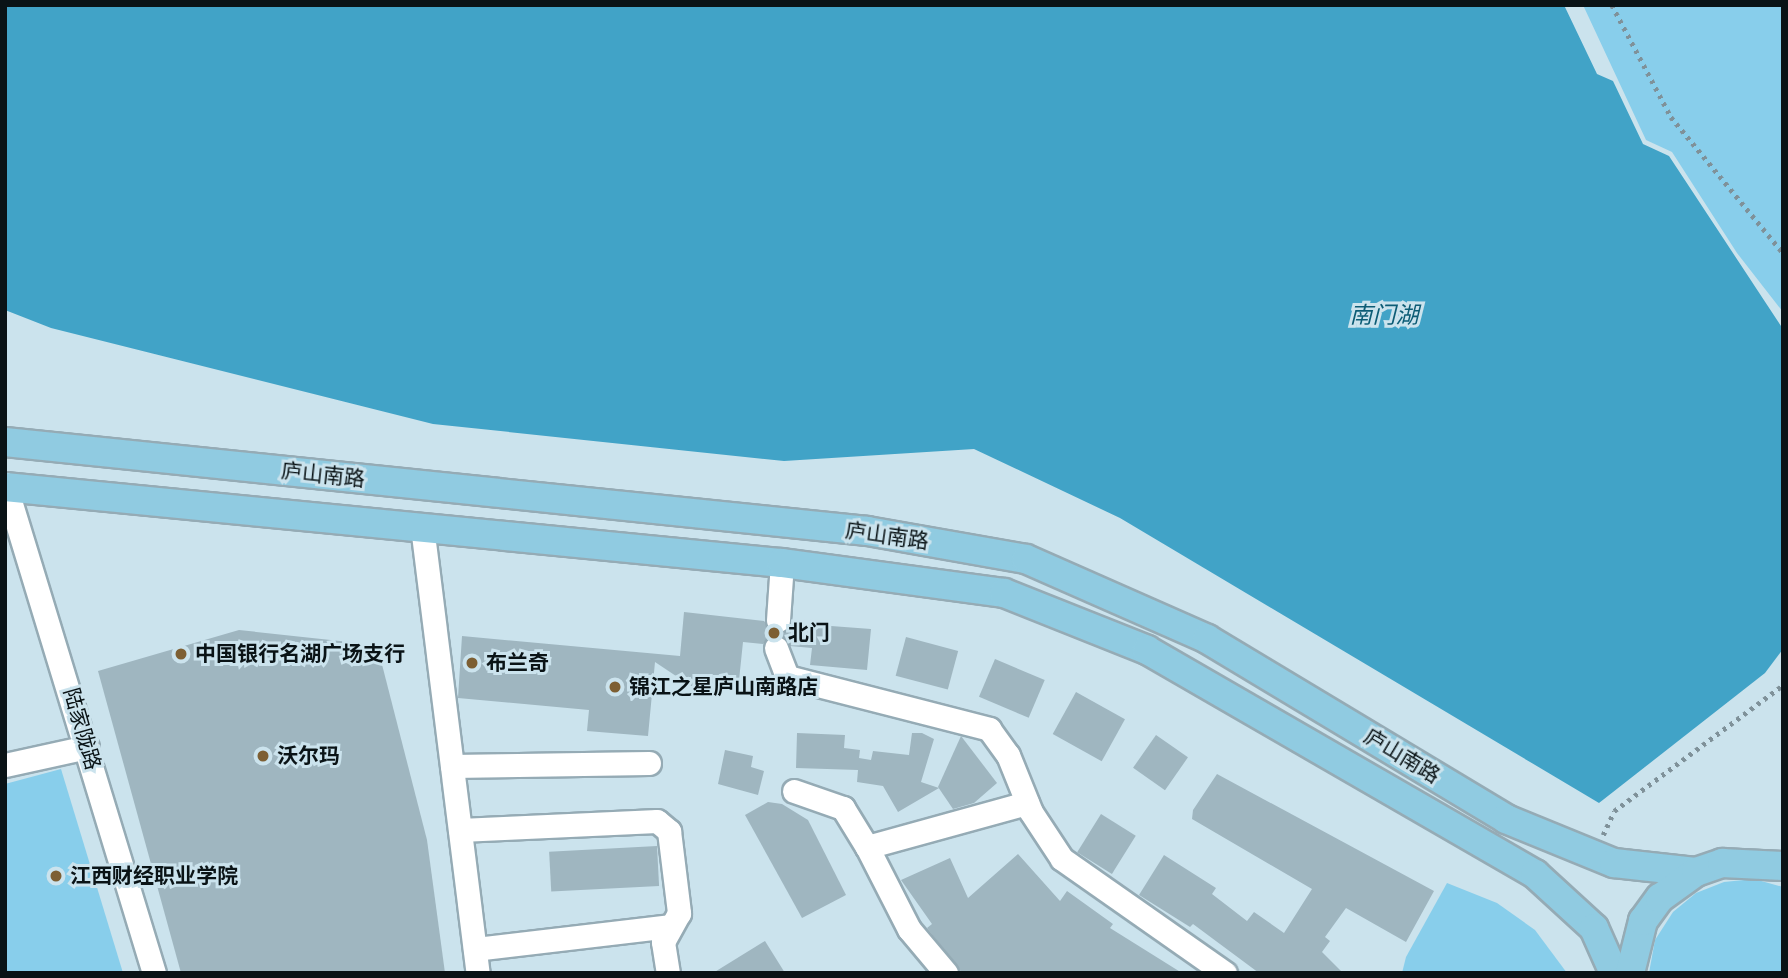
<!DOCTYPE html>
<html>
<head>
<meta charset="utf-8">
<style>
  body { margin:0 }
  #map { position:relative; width:1788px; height:978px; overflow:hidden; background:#cbe3ed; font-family:Poppins,"Noto Sans SC",sans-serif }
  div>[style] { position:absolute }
  .green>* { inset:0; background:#88ceeb }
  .water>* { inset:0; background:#41a3c7 }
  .building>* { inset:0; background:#9fb6c0; transform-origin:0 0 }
  .path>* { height:4.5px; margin-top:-2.25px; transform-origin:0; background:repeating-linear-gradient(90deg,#7f9199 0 3.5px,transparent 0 8.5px) }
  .roads { filter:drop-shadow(2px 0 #95abb5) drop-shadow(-2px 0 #95abb5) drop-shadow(0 2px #95abb5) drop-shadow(0 -2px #95abb5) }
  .minor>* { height:23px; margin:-11.5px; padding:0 11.5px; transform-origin:11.5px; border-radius:11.5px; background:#fff }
  .major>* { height:28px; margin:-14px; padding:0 14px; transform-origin:14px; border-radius:14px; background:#90cbe1 }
  .dots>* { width:19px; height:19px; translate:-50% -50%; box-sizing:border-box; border:4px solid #cbe3ed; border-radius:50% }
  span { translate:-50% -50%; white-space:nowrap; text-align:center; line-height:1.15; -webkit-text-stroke:6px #cbe3ed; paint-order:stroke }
  .street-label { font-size:21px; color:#0a1316 }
  .poi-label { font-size:21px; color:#0a1316; font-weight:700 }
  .left { translate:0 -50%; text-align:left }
  .water-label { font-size:23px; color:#0c5c75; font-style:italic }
  .frame { position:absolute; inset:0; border:7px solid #0a1316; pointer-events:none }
</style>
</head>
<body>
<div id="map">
  <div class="green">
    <div style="clip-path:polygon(1583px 5px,1783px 5px,1783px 312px,1737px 253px,1672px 152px,1646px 140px)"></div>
    <div style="clip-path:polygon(61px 769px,123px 973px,5px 973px,5px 784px)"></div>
    <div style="clip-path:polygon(1754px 879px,1783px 887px,1783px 973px,1649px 973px,1655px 940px,1673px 912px,1696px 893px,1724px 882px)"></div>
    <div style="clip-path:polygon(1447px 883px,1497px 903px,1535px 930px,1567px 973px,1402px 973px,1406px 957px)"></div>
  </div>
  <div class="water">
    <div style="clip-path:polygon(5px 5px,1564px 5px,1597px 74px,1613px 81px,1643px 144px,1669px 156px,1783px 329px,1783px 649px,1765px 673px,1599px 803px,1120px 518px,974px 449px,784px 461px,433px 424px,51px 328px,5px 310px)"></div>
  </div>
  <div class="building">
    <div style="clip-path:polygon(684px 612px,764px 621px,776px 634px,785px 632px,791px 623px,871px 629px,867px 670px,810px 665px,812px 648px,790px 646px,778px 634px,763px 644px,743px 642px,738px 690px,691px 686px,655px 662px,648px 736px,587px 731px,589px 710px,458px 698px,462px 636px,680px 656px)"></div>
    <div style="clip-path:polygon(239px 630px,377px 645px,427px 840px,445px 973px,181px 973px,98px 671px)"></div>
    <div style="left:906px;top:637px;width:54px;height:40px;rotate:15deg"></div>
    <div style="left:995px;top:659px;width:54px;height:41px;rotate:23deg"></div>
    <div style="left:1076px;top:692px;width:56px;height:48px;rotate:29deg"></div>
    <div style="clip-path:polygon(797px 733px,845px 735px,844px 748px,860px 750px,859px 758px,871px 760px,873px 751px,909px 755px,912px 733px,922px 733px,934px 739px,921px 782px,939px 788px,898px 812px,883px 786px,857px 782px,858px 770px,796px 768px)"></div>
    <div style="left:1156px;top:735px;width:39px;height:40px;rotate:35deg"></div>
    <div style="clip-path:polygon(961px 736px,997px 783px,974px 803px,953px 809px,938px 787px)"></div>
    <div style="clip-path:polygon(725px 750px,753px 756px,751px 767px,764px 771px,758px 795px,718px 784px)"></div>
    <div style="clip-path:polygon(1217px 774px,1434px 891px,1406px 942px,1346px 908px,1325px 937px,1330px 941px,1322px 952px,1343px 973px,1259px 973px,1193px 924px,1190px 927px,1139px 895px,1164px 855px,1216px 888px,1212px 894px,1247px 921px,1254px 912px,1284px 933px,1312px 889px,1192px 819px,1193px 810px)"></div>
    <div style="clip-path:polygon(768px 802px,782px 804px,808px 820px,846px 895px,802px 918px,745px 815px)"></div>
    <div style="left:1101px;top:814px;width:41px;height:45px;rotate:32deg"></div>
    <div style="left:657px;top:846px;width:40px;height:108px;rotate:87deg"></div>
    <div style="clip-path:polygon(1018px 854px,1060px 901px,1067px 891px,1113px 924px,1110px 928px,1182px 973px,962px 973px,927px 928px,932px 924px,901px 880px,950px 858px,968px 898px)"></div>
    <div style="clip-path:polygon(765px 941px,785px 973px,713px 973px)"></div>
  </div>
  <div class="path">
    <div style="left:1612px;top:5px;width:127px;rotate:62.2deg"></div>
    <div style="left:1671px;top:117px;width:176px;rotate:50.5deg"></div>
    <div style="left:1603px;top:835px;width:26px;rotate:-65deg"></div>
    <div style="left:1614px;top:811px;width:211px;rotate:-36.7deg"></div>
  </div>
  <div class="roads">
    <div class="minor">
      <div style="left:5px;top:484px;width:511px;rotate:73.05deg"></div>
      <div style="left:422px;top:526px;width:450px;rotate:82.9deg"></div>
      <div style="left:778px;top:620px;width:57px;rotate:-86deg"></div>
      <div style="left:776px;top:648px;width:31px;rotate:69deg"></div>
      <div style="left:787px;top:677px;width:209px;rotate:14.4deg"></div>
      <div style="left:989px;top:729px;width:32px;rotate:54deg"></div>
      <div style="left:1008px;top:755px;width:61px;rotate:68deg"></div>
      <div style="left:1031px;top:812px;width:56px;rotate:56.6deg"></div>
      <div style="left:1062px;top:859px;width:199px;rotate:35deg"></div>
      <div style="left:5px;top:765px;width:84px;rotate:-12.4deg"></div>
      <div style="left:452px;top:766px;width:197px;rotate:-0.9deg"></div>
      <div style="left:794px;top:791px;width:52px;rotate:19.1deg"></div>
      <div style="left:843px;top:808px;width:46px;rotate:58.4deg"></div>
      <div style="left:460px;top:830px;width:197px;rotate:-2.6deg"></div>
      <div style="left:657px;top:821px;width:16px;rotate:40deg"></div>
      <div style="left:669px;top:831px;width:83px;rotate:83deg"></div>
      <div style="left:679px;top:913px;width:33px;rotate:119deg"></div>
      <div style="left:663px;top:942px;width:31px;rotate:81deg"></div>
      <div style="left:475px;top:949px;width:197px;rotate:-6.7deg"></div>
      <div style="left:946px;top:973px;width:57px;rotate:-130.1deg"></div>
      <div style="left:909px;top:929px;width:92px;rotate:-117.1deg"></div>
      <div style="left:867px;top:847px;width:166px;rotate:-15.4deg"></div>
    </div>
    <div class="major">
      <div style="left:5px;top:442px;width:867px;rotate:5.89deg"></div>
      <div style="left:867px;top:531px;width:161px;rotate:10deg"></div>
      <div style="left:1026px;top:559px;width:198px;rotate:23.8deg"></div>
      <div style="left:1207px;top:639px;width:349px;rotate:31deg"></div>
      <div style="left:1506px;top:819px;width:117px;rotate:22.2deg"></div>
      <div style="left:1614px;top:863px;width:82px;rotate:6.3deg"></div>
      <div style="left:5px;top:487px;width:781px;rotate:5.59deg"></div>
      <div style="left:782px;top:563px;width:224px;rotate:7.7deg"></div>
      <div style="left:1004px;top:593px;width:154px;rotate:21.7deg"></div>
      <div style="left:1147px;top:650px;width:448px;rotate:30deg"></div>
      <div style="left:1535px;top:874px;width:80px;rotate:42.5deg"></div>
      <div style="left:1594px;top:928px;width:49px;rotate:66deg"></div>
      <div style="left:1630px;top:973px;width:54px;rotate:-76deg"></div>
      <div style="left:1643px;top:921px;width:29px;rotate:-54deg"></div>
      <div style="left:1660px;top:898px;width:44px;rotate:-35.8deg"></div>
      <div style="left:1696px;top:872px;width:28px;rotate:-19deg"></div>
      <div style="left:1722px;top:863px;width:61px;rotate:2.8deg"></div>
    </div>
  </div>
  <div class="dots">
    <div style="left:774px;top:633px;background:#7d5f33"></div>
    <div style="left:181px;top:654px;background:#7d5f33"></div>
    <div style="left:472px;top:663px;background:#7d5f33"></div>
    <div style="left:615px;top:687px;background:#7d5f33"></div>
    <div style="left:263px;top:756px;background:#7d5f33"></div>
    <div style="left:56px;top:876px;background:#7d5f33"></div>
  </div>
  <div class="street-label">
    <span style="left:323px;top:475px;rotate:6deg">庐山南路</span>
    <span style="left:887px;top:536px;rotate:8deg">庐山南路</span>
    <span style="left:82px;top:729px;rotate:74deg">陆家陇路</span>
    <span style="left:1402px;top:756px;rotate:31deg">庐山南路</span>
  </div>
  <div class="poi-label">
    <span class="left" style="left:788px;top:633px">北门</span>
    <span class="left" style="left:195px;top:654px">中国银行名湖广场支行</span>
    <span class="left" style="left:486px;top:663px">布兰奇</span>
    <span class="left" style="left:629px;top:687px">锦江之星庐山南路店</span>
    <span class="left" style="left:277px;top:756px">沃尔玛</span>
    <span class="left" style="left:70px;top:876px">江西财经职业学院</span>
  </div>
  <div class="water-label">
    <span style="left:1384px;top:315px">南门湖</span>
  </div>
  <div class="frame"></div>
</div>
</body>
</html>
